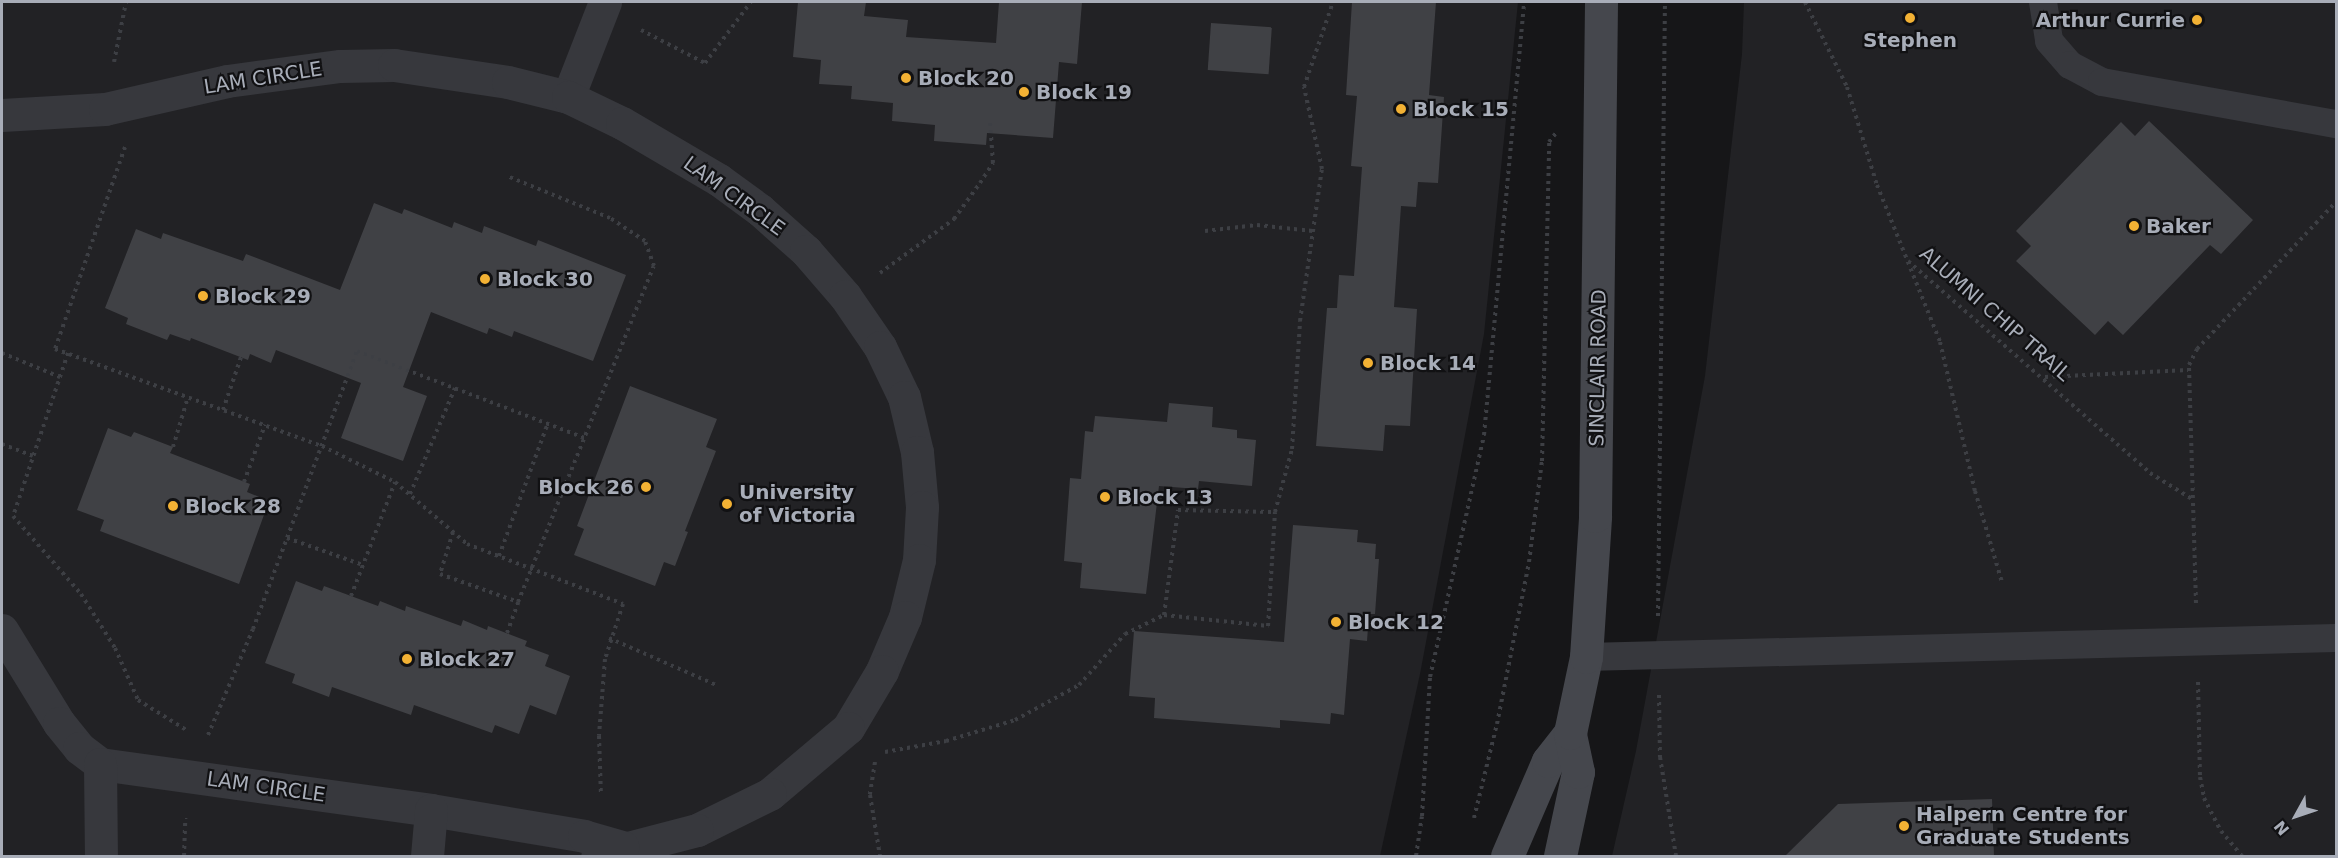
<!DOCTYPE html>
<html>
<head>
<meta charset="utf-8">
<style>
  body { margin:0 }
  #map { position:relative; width:2338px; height:858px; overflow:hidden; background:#161618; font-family:"DejaVu Sans",sans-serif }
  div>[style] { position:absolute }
  .built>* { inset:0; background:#222225 }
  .building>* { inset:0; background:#404145; transform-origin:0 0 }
  .path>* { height:4px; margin-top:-2px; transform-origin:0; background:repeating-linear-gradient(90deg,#3d3f44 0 3px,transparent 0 7.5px) }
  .service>* { height:28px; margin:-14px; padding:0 14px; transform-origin:14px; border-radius:14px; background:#37383d }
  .minor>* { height:33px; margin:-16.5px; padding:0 16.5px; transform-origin:16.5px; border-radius:16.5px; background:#37383d }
  .secondary>* { height:33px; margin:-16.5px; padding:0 16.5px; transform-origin:16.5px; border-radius:16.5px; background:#45474d }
  .dots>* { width:16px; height:16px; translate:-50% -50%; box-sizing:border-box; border:3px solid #111113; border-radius:50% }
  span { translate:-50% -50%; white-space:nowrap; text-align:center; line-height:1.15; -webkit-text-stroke:4.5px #111113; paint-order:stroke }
  .poi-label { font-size:20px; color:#a8adb8; font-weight:700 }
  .right { translate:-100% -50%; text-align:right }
  .left { translate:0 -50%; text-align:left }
  .street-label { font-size:20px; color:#a8adb8 }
  .frame { position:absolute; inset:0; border:3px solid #a8adb8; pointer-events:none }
  .north { position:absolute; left:2266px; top:786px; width:60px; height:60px; -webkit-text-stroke:4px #111113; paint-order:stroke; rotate:230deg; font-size:16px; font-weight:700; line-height:24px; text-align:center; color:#a8adb8 }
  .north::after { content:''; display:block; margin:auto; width:21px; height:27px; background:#a8adb8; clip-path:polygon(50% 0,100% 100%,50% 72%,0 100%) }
</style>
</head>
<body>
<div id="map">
  <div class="built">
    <div style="clip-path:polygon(2px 2px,1518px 2px,1484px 334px,1420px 674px,1380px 856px,2px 856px)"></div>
    <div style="clip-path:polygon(1744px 2px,2336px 2px,2336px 856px,1612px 856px,1636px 751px,1705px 376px,1742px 54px)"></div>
  </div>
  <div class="building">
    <div style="clip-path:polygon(798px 2px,866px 2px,864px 16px,908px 20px,906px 37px,996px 43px,999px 2px,1082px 2px,1077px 64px,1059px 62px,1053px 138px,987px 133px,986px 145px,934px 141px,935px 125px,892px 121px,893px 103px,851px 99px,852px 86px,819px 84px,821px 60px,793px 57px)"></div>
    <div style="clip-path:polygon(1352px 2px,1436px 2px,1429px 95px,1444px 97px,1438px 183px,1418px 182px,1416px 207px,1401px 206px,1394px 307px,1417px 309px,1410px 426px,1385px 425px,1383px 451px,1316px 446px,1327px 308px,1337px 308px,1339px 275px,1354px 276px,1362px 167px,1351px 166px,1357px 96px,1346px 95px)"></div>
    <div style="left:1211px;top:23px;width:61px;height:47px;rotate:4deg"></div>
    <div style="clip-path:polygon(2149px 121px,2253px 220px,2221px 254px,2210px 245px,2123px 335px,2108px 321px,2095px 335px,2016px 261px,2031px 246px,2016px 231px,2121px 122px,2135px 136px)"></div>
    <div style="clip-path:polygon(374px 203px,402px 214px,404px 209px,452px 228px,454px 222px,482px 233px,484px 226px,536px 246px,538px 240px,626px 275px,593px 361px,514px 331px,512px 337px,489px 328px,487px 334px,431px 312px,403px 387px,427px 396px,403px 461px,341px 438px,361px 383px,276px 350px,271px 363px,250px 354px,248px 360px,191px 338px,190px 341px,170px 334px,167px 340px,126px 324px,128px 318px,105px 308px,136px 229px,161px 239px,163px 233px,243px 261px,246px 254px,340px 290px)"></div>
    <div style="clip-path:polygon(630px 386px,717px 419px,706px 447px,716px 451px,685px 531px,688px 532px,675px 566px,664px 562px,655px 586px,574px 555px,584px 529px,577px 526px)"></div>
    <div style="clip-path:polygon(1169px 403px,1213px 407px,1212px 427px,1237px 430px,1237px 438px,1256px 440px,1252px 486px,1199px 481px,1198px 489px,1159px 486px,1146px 594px,1080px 588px,1082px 563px,1064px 561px,1070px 478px,1081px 479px,1085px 431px,1093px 432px,1095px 416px,1167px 422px)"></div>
    <div style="clip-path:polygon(108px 428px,131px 437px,134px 432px,173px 447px,170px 453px,250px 484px,247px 492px,269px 501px,239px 584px,100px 531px,104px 520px,77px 510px)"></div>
    <div style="clip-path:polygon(1293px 525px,1358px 530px,1357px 542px,1376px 544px,1375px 559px,1379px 559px,1375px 614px,1369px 614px,1367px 641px,1350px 639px,1344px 715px,1331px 713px,1330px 724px,1280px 720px,1280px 728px,1154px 718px,1155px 698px,1129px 696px,1134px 631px,1284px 642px)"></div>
    <div style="clip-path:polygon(296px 581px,322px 591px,324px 586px,378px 606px,380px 601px,405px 611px,406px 606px,461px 626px,463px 620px,487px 630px,488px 626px,527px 641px,525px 646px,549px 655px,545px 666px,570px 676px,556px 715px,530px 705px,519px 734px,495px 725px,492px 733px,414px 705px,411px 715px,332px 687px,329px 697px,292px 683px,295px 674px,265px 663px)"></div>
    <div style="clip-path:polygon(1992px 799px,1994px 856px,1785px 856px,1838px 804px)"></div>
  </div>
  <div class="path">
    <div style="left:1805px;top:2px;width:95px;rotate:63.7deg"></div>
    <div style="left:1847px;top:87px;width:102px;rotate:73deg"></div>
    <div style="left:1877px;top:185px;width:169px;rotate:68.1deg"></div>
    <div style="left:1940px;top:342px;width:153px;rotate:76.8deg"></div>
    <div style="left:1975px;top:491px;width:95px;rotate:73.5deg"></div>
    <div style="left:641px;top:30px;width:72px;rotate:27.3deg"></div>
    <div style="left:705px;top:63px;width:76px;rotate:-53deg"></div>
    <div style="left:114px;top:62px;width:61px;rotate:-78.7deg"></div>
    <div style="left:125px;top:147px;width:214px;rotate:109.1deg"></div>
    <div style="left:55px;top:349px;width:284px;rotate:20deg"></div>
    <div style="left:322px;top:446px;width:81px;rotate:26.3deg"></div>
    <div style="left:395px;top:482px;width:95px;rotate:40.7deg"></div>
    <div style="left:467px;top:544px;width:167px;rotate:21deg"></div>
    <div style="left:623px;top:604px;width:58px;rotate:108.1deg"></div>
    <div style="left:605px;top:659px;width:77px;rotate:94.5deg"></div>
    <div style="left:599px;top:736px;width:60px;rotate:88.1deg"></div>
    <div style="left:1205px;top:231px;width:52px;rotate:-6.6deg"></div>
    <div style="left:1257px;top:225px;width:56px;rotate:6.1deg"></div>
    <div style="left:1908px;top:261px;width:322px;rotate:41.2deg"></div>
    <div style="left:2150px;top:473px;width:49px;rotate:31.8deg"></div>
    <div style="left:880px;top:273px;width:92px;rotate:-36.1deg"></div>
    <div style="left:954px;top:219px;width:44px;rotate:-54.2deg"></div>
    <div style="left:980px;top:183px;width:24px;rotate:-57deg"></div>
    <div style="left:993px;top:163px;width:42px;rotate:-94.1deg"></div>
    <div style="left:2px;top:353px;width:63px;rotate:22.5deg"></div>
    <div style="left:68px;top:353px;width:172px;rotate:108.6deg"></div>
    <div style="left:13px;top:516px;width:103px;rotate:48.9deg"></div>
    <div style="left:81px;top:594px;width:64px;rotate:57.8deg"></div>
    <div style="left:115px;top:648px;width:57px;rotate:66.1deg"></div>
    <div style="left:138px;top:700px;width:59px;rotate:31.8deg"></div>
    <div style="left:2045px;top:377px;width:143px;rotate:-2.8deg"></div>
    <div style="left:223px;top:410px;width:56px;rotate:-71.2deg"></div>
    <div style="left:2px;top:444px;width:33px;rotate:21deg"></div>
    <div style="left:173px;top:447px;width:52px;rotate:-73.3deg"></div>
    <div style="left:244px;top:482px;width:61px;rotate:-69.8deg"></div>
    <div style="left:410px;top:494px;width:115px;rotate:-67deg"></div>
    <div style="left:453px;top:532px;width:44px;rotate:107.2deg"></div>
    <div style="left:440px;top:574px;width:83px;rotate:19.7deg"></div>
    <div style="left:518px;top:602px;width:362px;rotate:-68deg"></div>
    <div style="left:654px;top:266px;width:27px;rotate:-110deg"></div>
    <div style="left:645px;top:241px;width:42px;rotate:-146.7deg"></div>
    <div style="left:610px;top:218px;width:111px;rotate:-157.8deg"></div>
    <div style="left:287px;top:538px;width:81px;rotate:19.6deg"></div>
    <div style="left:499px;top:556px;width:142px;rotate:-69.8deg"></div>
    <div style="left:351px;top:596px;width:122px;rotate:-68.9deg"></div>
    <div style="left:2196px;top:603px;width:238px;rotate:-91.7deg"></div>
    <div style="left:2189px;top:365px;width:18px;rotate:-63deg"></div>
    <div style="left:2197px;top:349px;width:202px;rotate:-46.6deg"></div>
    <div style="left:1164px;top:615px;width:105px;rotate:6deg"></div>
    <div style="left:1268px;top:626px;width:114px;rotate:-86.5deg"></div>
    <div style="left:1658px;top:616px;width:614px;rotate:-89.35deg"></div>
    <div style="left:507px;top:633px;width:33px;rotate:-70deg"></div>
    <div style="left:609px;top:638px;width:117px;rotate:23.7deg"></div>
    <div style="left:2198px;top:682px;width:95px;rotate:88.8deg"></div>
    <div style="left:2200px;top:777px;width:21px;rotate:79deg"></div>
    <div style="left:2204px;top:798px;width:37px;rotate:63deg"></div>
    <div style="left:2221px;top:831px;width:33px;rotate:50deg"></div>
    <div style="left:1659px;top:695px;width:62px;rotate:89.1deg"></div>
    <div style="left:1660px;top:757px;width:100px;rotate:80.8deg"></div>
    <div style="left:208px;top:735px;width:115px;rotate:-67deg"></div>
    <div style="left:253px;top:629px;width:297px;rotate:-69.5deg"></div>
    <div style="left:357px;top:351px;width:244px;rotate:20.9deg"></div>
    <div style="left:885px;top:752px;width:62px;rotate:-10.2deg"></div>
    <div style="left:946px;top:741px;width:72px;rotate:-16.9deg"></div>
    <div style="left:1015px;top:720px;width:73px;rotate:-28.7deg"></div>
    <div style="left:1079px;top:685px;width:69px;rotate:-48deg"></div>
    <div style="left:1125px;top:634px;width:43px;rotate:-26deg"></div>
    <div style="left:1164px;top:615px;width:106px;rotate:-82.4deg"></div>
    <div style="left:1178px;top:510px;width:97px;rotate:1.2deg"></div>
    <div style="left:1275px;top:512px;width:65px;rotate:-74.9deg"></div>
    <div style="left:1292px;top:449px;width:128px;rotate:-86.4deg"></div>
    <div style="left:1300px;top:321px;width:154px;rotate:-81.8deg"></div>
    <div style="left:1322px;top:169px;width:84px;rotate:-102.4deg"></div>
    <div style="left:1304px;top:87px;width:90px;rotate:-71.2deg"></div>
    <div style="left:875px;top:762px;width:33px;rotate:99deg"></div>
    <div style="left:870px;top:795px;width:62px;rotate:80.7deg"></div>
    <div style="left:1474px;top:818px;width:97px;rotate:-76.3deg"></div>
    <div style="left:1497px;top:724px;width:165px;rotate:-78.8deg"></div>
    <div style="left:1529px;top:562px;width:102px;rotate:-82.7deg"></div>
    <div style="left:1542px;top:461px;width:319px;rotate:-88.7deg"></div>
    <div style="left:1549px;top:142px;width:11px;rotate:-52deg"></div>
    <div style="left:184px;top:856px;width:38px;rotate:-88deg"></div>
    <div style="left:1416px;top:856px;width:40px;rotate:-81.5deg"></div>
    <div style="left:1422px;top:816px;width:139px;rotate:-86.7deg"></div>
    <div style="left:1430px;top:677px;width:248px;rotate:-77.4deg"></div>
    <div style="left:1484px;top:435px;width:435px;rotate:-84.7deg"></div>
  </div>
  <div class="service">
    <div style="left:2043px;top:2px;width:39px;rotate:81deg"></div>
    <div style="left:2049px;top:41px;width:32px;rotate:49deg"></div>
    <div style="left:2070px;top:65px;width:36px;rotate:28deg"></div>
    <div style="left:2102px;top:82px;width:238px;rotate:10.2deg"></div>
    <div style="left:1586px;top:657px;width:750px;rotate:-1.45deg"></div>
  </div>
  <div class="minor">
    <div style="left:568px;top:97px;width:102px;rotate:-68.7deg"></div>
    <div style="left:2px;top:115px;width:103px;rotate:-3.3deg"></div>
    <div style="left:105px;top:109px;width:125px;rotate:-12.9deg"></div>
    <div style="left:227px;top:81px;width:114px;rotate:-7.6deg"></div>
    <div style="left:340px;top:66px;width:54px;rotate:-1.1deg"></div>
    <div style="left:394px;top:65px;width:115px;rotate:8.5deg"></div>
    <div style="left:508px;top:82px;width:62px;rotate:14deg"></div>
    <div style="left:568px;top:97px;width:60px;rotate:25.7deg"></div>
    <div style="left:622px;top:123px;width:113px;rotate:30.4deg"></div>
    <div style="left:719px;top:180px;width:51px;rotate:36.2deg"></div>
    <div style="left:760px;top:210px;width:62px;rotate:41.7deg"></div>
    <div style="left:806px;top:251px;width:60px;rotate:49.1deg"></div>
    <div style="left:845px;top:296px;width:62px;rotate:55.5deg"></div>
    <div style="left:880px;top:347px;width:55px;rotate:64.4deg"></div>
    <div style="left:904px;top:397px;width:57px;rotate:76.7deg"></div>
    <div style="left:917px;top:452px;width:55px;rotate:84.8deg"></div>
    <div style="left:922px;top:507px;width:53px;rotate:93.2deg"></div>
    <div style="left:919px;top:560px;width:59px;rotate:103.8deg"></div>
    <div style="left:905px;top:617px;width:59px;rotate:113.1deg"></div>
    <div style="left:882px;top:671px;width:66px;rotate:120.8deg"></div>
    <div style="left:848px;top:728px;width:102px;rotate:139.8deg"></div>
    <div style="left:770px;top:794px;width:81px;rotate:153.7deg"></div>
    <div style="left:697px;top:830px;width:103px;rotate:165.4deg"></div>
    <div style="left:2px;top:630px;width:109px;rotate:58.5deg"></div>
    <div style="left:59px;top:723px;width:32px;rotate:51deg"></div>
    <div style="left:79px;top:748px;width:26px;rotate:37deg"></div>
    <div style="left:100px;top:764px;width:334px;rotate:7.9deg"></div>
    <div style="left:431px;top:810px;width:155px;rotate:9.6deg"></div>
    <div style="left:584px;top:836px;width:40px;rotate:16deg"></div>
    <div style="left:100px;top:764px;width:92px;rotate:89.4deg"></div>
    <div style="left:427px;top:856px;width:46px;rotate:-85deg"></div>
  </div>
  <div class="secondary">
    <div style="left:1507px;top:856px;width:103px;rotate:-66.7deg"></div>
    <div style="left:1548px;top:761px;width:36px;rotate:-52deg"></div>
    <div style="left:1560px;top:856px;width:86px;rotate:-77.9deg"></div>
    <div style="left:1578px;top:772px;width:40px;rotate:-102deg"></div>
    <div style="left:1570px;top:733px;width:78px;rotate:-78.1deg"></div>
    <div style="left:1586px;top:657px;width:141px;rotate:-86.3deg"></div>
    <div style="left:1595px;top:516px;width:514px;rotate:-89.33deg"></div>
  </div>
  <div class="dots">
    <div style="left:1910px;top:18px;background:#f2b134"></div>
    <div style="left:2197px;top:20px;background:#f2b134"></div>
    <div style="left:906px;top:78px;background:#f2b134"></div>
    <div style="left:1024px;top:92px;background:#f2b134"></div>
    <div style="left:1401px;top:109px;background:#f2b134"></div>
    <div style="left:2134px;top:226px;background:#f2b134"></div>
    <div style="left:485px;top:279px;background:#f2b134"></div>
    <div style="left:203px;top:296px;background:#f2b134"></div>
    <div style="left:1368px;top:363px;background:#f2b134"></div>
    <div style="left:646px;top:487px;background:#f2b134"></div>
    <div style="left:1105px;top:497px;background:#f2b134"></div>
    <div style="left:727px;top:504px;background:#f2b134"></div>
    <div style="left:173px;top:506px;background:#f2b134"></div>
    <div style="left:1336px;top:622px;background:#f2b134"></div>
    <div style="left:407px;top:659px;background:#f2b134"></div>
    <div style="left:1904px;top:826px;background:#f2b134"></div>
  </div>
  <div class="poi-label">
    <span class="right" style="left:2185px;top:20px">Arthur Currie</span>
    <span style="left:1910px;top:40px">Stephen</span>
    <span class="left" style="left:918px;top:78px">Block 20</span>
    <span class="left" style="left:1036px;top:92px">Block 19</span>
    <span class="left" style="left:1413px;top:109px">Block 15</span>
    <span class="left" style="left:2146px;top:226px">Baker</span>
    <span class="left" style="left:497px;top:279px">Block 30</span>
    <span class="left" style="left:215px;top:296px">Block 29</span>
    <span class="left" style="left:1380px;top:363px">Block 14</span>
    <span class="right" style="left:634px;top:487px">Block 26</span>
    <span class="left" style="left:739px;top:504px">University<br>of Victoria</span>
    <span class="left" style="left:1117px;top:497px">Block 13</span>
    <span class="left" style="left:185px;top:506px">Block 28</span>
    <span class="left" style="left:1348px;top:622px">Block 12</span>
    <span class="left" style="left:419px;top:659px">Block 27</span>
    <span class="left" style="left:1916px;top:826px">Halpern Centre for<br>Graduate Students</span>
  </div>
  <div class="street-label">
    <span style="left:263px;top:78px;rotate:-9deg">LAM CIRCLE</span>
    <span style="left:734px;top:196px;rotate:36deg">LAM CIRCLE</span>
    <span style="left:1995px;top:314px;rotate:41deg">ALUMNI CHIP TRAIL</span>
    <span style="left:1598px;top:368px;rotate:-89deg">SINCLAIR ROAD</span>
    <span style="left:266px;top:787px;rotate:8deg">LAM CIRCLE</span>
  </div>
  <div class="frame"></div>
  <div class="north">N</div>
</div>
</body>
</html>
